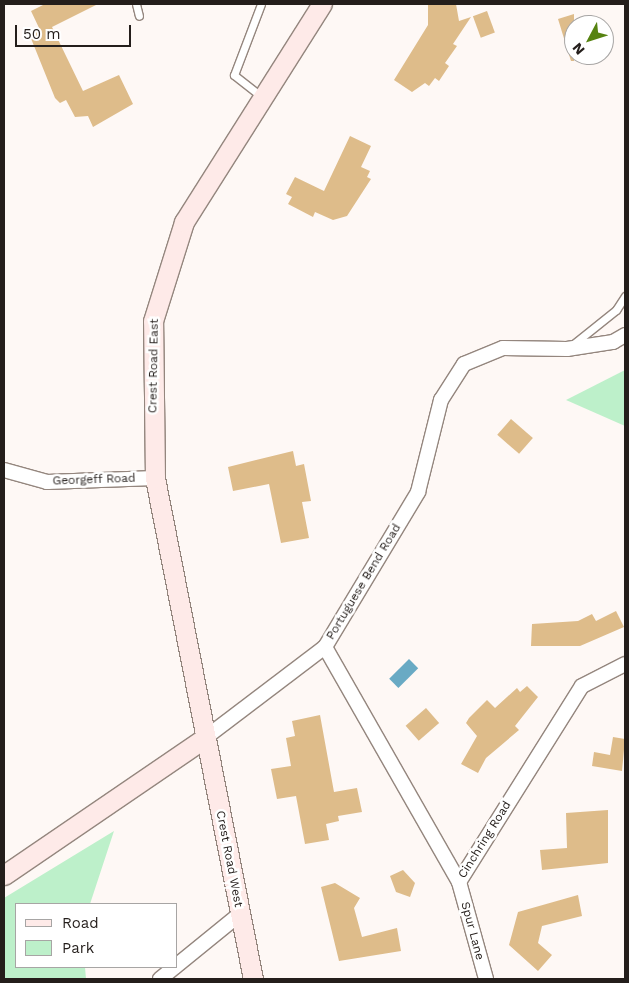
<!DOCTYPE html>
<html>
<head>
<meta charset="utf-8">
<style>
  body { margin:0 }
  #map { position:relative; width:629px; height:983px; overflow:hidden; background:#fef8f5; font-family:"Work Sans",sans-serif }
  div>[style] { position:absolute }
  .green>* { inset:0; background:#bdf0ca }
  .water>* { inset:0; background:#69aac4; transform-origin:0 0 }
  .building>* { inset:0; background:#debc8a; transform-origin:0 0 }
  .roads { filter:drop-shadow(1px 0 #94867e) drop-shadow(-1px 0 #94867e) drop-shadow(0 1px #94867e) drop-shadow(0 -1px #94867e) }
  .lane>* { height:7px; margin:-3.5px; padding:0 3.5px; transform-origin:3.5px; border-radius:3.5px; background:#fff }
  .street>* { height:14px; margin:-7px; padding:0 7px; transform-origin:7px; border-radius:7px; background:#fff }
  .secondary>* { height:19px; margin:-9.5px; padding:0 9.5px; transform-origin:9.5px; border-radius:9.5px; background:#feeae8 }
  span { translate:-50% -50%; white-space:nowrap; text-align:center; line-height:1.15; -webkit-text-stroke:5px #fff; paint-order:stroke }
  .street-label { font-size:12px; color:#241e1b }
  .frame { position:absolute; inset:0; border:5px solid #241e1b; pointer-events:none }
  .legend { position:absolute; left:15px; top:903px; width:162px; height:65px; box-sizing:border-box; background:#fff; border:1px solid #a7a5a4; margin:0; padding:6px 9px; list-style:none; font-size:15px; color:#241e1b }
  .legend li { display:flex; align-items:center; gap:10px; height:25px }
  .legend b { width:25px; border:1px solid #a7a5a4 }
  .north { position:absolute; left:564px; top:15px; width:50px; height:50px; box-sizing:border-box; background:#fff; border:1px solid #a7a5a4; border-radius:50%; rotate:230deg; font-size:14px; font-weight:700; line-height:20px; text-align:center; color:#241e1b }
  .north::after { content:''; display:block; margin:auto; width:18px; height:22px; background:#568311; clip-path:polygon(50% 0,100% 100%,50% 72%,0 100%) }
  .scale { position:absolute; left:15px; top:25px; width:116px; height:22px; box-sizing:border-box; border:2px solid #241e1b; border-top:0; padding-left:6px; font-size:15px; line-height:18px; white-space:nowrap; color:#241e1b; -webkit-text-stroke:4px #fff; paint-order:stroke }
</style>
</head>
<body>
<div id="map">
  <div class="green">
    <div style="clip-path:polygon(625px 370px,625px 426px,566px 400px)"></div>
    <div style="clip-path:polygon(114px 831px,90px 904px,16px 904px,16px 967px,85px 967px,86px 979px,4px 979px,4px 898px)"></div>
  </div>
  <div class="water">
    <div style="left:409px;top:659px;width:13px;height:28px;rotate:45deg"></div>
  </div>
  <div class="building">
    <div style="clip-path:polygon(45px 4px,98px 4px,52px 27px,83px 91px,119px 75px,133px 104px,93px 127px,88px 116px,75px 117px,66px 100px,60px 103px,55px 98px,30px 36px,40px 30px,31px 11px)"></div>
    <div style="clip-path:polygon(428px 4px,456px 4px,459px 21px,471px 17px,453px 44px,457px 46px,445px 63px,449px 66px,439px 81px,435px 78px,429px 86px,425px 83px,412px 92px,394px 80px,428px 25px)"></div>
    <div style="left:487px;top:11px;width:23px;height:15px;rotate:70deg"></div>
    <div style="clip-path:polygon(574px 14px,574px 61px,571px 61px,558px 19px)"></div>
    <div style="clip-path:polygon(350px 136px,371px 146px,361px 167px,370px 171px,367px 177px,371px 179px,347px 216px,333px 220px,315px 212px,313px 217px,288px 204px,292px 197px,286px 194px,295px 177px,324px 191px)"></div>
    <div style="left:511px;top:419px;width:29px;height:21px;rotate:41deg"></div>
    <div style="clip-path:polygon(293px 451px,296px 466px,304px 464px,311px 501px,302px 502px,309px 538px,281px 543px,269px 484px,233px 491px,228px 467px)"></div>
    <div style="clip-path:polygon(616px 611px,624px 627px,580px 646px,531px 646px,532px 624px,578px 621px,592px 614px,596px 621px)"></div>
    <div style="clip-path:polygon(527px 686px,538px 697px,515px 726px,519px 730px,486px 758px,478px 773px,461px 764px,477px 736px,466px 723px,469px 718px,487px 700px,495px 708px,517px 688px,520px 692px)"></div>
    <div style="left:426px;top:708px;width:20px;height:27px;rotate:49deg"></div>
    <div style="clip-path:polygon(320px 715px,334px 792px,357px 788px,362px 812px,338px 816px,339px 821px,326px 824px,329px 840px,305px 844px,296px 796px,277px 799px,271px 769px,291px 766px,286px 738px,295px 736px,292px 721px)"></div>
    <div style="clip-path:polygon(613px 737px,625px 739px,622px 771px,592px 766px,594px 752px,610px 755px)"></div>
    <div style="clip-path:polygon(608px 810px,608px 863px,542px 870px,540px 850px,567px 848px,566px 813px)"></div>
    <div style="clip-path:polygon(403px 870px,415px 883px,410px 897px,396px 892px,390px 876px)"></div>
    <div style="clip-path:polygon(335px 883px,360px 898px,354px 908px,362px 937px,397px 928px,401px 951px,339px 961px,321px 887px)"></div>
    <div style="clip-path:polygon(578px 895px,582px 916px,542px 926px,538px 943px,552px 955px,538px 971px,509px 945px,518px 912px)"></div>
  </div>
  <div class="roads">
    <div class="lane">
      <div style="left:136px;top:4px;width:12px;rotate:76deg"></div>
      <div style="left:261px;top:4px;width:76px;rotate:110.8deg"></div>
      <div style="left:234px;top:75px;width:36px;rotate:38deg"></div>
      <div style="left:571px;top:346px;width:58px;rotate:-38.7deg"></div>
      <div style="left:616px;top:310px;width:17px;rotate:-57deg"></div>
    </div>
    <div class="street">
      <div style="left:4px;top:470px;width:45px;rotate:15.6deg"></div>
      <div style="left:47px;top:482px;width:108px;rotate:-2.1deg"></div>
      <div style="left:325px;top:647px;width:271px;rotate:60.3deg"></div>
      <div style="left:459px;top:882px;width:101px;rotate:74.4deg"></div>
      <div style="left:205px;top:738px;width:151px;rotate:-37.2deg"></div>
      <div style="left:325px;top:647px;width:181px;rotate:-59deg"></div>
      <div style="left:418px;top:492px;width:95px;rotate:-76deg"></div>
      <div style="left:441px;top:400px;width:43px;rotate:-57.4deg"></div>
      <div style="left:464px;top:364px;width:42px;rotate:-22.3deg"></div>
      <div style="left:503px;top:348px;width:64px;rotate:0.9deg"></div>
      <div style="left:567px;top:349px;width:47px;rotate:-8.7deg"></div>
      <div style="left:613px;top:342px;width:14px;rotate:-30deg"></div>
      <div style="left:459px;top:882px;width:231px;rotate:-57.9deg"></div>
      <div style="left:582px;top:686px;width:48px;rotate:-27.1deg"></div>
      <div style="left:176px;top:966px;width:82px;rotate:-39.1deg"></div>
      <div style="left:160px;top:979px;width:19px;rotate:-39deg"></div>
    </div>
    <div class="secondary">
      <div style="left:4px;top:875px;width:243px;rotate:-34.3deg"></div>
      <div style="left:253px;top:979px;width:510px;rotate:-101.07deg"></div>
      <div style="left:155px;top:478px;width:157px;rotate:-90.7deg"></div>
      <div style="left:153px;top:321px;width:104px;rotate:-72.6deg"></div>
      <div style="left:184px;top:222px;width:258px;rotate:-57.7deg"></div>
    </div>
  </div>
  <div class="street-label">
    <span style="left:154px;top:366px;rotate:-89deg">Crest Road East</span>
    <span style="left:94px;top:480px;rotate:-2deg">Georgeff Road</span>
    <span style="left:364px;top:582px;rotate:-59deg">Portuguese Bend Road</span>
    <span style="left:485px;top:840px;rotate:-58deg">Cinchring Road</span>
    <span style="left:229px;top:859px;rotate:79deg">Crest Road West</span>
    <span style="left:472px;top:931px;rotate:75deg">Spur Lane</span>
  </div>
  <div class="frame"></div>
  <ul class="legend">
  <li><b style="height:6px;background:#feeae8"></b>Road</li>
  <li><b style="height:14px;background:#bdf0ca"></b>Park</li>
  </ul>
  <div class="north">N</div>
  <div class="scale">50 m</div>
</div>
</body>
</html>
